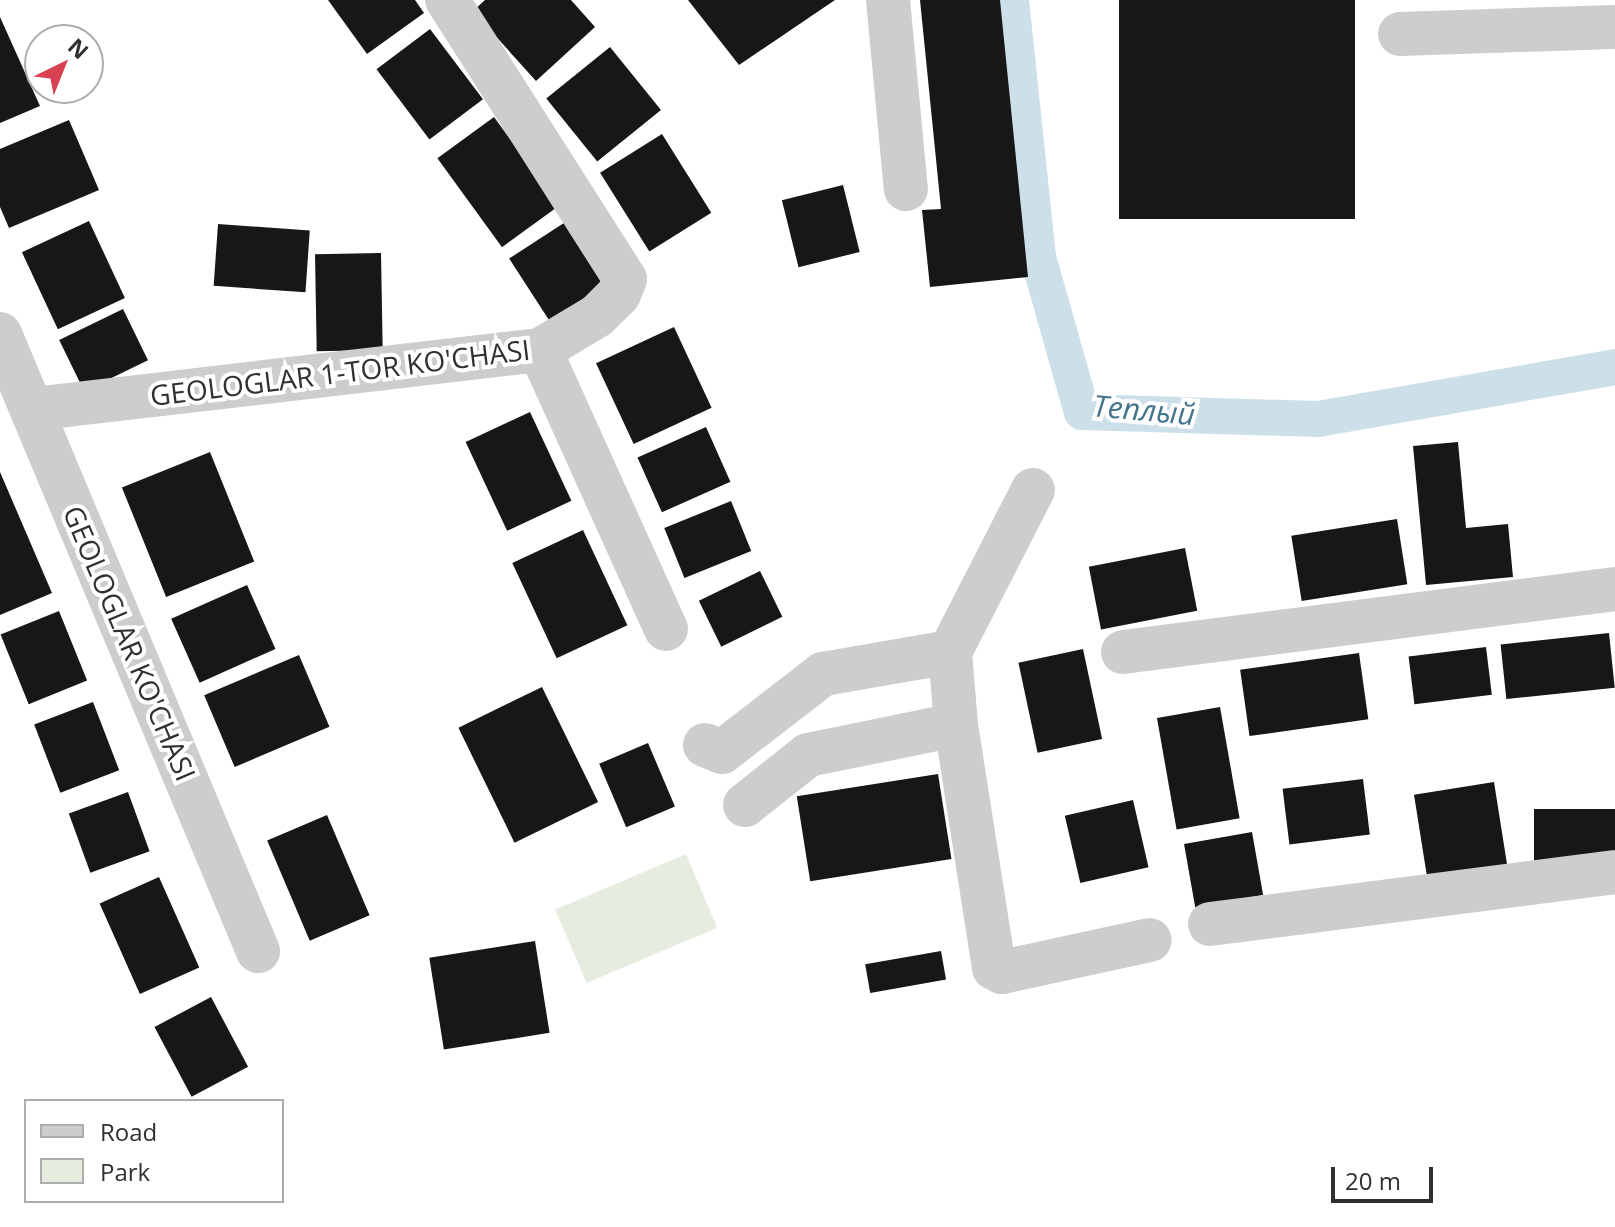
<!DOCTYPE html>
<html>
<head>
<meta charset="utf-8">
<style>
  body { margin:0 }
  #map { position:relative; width:1615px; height:1227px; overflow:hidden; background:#fff; font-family:"Open Sans",sans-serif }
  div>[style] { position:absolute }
  .green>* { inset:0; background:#e6ecdf; transform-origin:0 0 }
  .canal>* { height:36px; margin:-18px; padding:0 18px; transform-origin:18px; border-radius:18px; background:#cde0ea }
  .building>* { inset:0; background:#171717; transform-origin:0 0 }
  .minor>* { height:44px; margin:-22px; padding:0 22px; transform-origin:22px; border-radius:22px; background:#cdcdcd }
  span { translate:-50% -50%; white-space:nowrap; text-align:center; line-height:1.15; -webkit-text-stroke:8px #fff; paint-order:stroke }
  .street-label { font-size:28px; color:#303030 }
  .water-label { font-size:30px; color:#44738c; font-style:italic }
  .legend { position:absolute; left:24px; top:1099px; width:260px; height:104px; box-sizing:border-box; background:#fff; border:2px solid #acacac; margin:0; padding:10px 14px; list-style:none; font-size:24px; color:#303030 }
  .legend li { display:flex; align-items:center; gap:16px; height:40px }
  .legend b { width:40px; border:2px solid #acacac }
  .north { position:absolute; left:24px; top:24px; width:80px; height:80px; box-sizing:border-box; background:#fff; border:2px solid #acacac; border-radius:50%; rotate:43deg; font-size:22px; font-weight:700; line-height:32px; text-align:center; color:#303030 }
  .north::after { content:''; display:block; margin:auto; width:28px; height:36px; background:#d84151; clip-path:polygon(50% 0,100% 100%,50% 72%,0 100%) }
  .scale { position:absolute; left:1331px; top:1167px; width:102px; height:36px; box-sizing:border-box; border:4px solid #303030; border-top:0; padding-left:10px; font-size:24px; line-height:28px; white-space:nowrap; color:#303030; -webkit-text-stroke:6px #fff; paint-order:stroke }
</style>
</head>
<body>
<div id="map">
  <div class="green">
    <div style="left:686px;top:854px;width:80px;height:142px;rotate:67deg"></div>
  </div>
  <div class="canal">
    <div style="left:1011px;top:0;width:258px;rotate:84deg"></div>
    <div style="left:1038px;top:257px;width:161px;rotate:74.2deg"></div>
    <div style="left:1082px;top:412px;width:236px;rotate:1.7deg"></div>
    <div style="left:1318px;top:419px;width:302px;rotate:-9.9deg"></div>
  </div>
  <div class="building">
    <div style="clip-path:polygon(328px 0,415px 0,424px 13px,367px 54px)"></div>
    <div style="clip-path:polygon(485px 0,571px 0,595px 27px,536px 81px,473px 11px)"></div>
    <div style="clip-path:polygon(688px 0,835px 0,739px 65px)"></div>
    <div style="clip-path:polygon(920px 0,1000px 0,1028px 277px,930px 287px,922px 210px,941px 209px)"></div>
    <div style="left:1119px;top:0;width:236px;height:219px"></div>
    <div style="clip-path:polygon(0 17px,40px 106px,0 123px)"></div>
    <div style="left:430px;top:29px;width:88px;height:67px;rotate:53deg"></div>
    <div style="left:610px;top:47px;width:81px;height:82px;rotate:51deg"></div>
    <div style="left:494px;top:117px;width:110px;height:70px;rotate:54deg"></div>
    <div style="clip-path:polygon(69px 120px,99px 190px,9px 228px,0 207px,0 149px)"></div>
    <div style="left:662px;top:134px;width:93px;height:73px;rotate:58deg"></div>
    <div style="left:843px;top:185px;width:69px;height:63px;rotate:76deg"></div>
    <div style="left:89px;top:221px;width:85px;height:74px;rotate:65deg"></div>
    <div style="left:567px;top:221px;width:74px;height:69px;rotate:57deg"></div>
    <div style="left:218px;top:224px;width:92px;height:62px;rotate:4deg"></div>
    <div style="left:381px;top:253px;width:97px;height:66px;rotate:89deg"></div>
    <div style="left:123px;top:309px;width:57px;height:71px;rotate:64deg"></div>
    <div style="left:674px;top:327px;width:89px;height:86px;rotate:65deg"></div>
    <div style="left:530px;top:412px;width:98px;height:71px;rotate:65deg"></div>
    <div style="left:706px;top:427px;width:60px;height:75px;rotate:66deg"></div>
    <div style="clip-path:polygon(1458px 442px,1466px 528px,1508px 524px,1513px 577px,1426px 585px,1413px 446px)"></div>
    <div style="left:210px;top:452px;width:118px;height:95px;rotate:68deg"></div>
    <div style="clip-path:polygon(0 472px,52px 593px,0 615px)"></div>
    <div style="left:731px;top:501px;width:54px;height:72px;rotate:68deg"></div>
    <div style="left:1397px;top:519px;width:66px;height:107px;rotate:81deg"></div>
    <div style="left:583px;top:530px;width:105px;height:78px;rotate:65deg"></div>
    <div style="left:1185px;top:548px;width:64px;height:98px;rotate:79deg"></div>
    <div style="left:760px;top:571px;width:51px;height:68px;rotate:64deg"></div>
    <div style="left:247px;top:585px;width:70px;height:83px;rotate:66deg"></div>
    <div style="left:59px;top:611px;width:75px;height:63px;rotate:68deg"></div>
    <div style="left:1609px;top:633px;width:55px;height:109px;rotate:84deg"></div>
    <div style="left:1486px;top:647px;width:48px;height:78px;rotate:83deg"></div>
    <div style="left:1083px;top:649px;width:92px;height:66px;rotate:78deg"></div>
    <div style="left:1359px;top:653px;width:67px;height:120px;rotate:82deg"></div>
    <div style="left:299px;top:655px;width:78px;height:103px;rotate:67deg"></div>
    <div style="left:542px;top:687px;width:128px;height:93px;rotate:64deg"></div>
    <div style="left:93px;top:702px;width:73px;height:63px;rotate:69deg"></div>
    <div style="left:1220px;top:707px;width:113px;height:64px;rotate:80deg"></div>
    <div style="left:648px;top:743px;width:69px;height:53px;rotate:67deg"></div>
    <div style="left:938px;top:774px;width:86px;height:143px;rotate:81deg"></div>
    <div style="left:1363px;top:779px;width:56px;height:81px;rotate:83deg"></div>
    <div style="left:1494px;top:782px;width:86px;height:81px;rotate:81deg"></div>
    <div style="left:128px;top:792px;width:63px;height:63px;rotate:70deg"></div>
    <div style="left:1133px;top:800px;width:69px;height:70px;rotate:77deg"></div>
    <div style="left:1615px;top:809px;width:56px;height:81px;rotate:90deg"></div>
    <div style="left:327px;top:815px;width:109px;height:65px;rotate:67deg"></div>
    <div style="left:1252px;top:832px;width:64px;height:69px;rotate:80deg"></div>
    <div style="left:159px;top:877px;width:99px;height:65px;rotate:66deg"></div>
    <div style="left:535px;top:941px;width:93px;height:107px;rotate:81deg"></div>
    <div style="left:941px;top:951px;width:29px;height:77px;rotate:80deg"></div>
    <div style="left:211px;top:997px;width:79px;height:64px;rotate:62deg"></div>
  </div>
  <div class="minor">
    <div style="left:888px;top:0;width:190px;rotate:84.6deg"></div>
    <div style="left:1400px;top:34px;width:215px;rotate:-1.9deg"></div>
    <div style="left:0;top:334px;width:669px;rotate:67.31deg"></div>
    <div style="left:540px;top:350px;width:306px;rotate:65.7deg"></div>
    <div style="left:33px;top:409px;width:510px;rotate:-6.64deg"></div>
    <div style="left:540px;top:350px;width:66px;rotate:-30.8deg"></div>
    <div style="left:597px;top:316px;width:31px;rotate:-45deg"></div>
    <div style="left:619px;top:294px;width:16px;rotate:-68deg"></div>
    <div style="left:625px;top:279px;width:331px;rotate:-122.5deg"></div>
    <div style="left:950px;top:652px;width:182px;rotate:-62.9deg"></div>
    <div style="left:1123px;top:652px;width:496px;rotate:-7.3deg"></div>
    <div style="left:705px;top:745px;width:18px;rotate:22deg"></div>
    <div style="left:722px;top:752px;width:128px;rotate:-37.7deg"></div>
    <div style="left:823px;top:674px;width:129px;rotate:-9.8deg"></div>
    <div style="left:950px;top:652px;width:73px;rotate:85.3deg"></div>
    <div style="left:956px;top:725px;width:246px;rotate:81.1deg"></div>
    <div style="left:994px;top:968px;width:9px;rotate:27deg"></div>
    <div style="left:1002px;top:972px;width:151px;rotate:-12.2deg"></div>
    <div style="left:745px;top:805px;width:80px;rotate:-38.4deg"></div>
    <div style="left:808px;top:755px;width:151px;rotate:-11.5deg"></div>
    <div style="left:1210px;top:924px;width:408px;rotate:-7.3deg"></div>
  </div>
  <div class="street-label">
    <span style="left:340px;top:372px;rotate:-7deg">GEOLOGLAR 1-TOR KO'CHASI</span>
    <span style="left:130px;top:643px;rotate:67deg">GEOLOGLAR KO'CHASI</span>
  </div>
  <div class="water-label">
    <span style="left:1144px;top:410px;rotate:5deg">Теплый</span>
  </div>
  <ul class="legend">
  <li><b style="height:10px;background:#cdcdcd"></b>Road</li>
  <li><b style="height:22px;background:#e6ecdf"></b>Park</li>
  </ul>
  <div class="north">N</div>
  <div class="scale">20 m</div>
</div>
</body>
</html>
